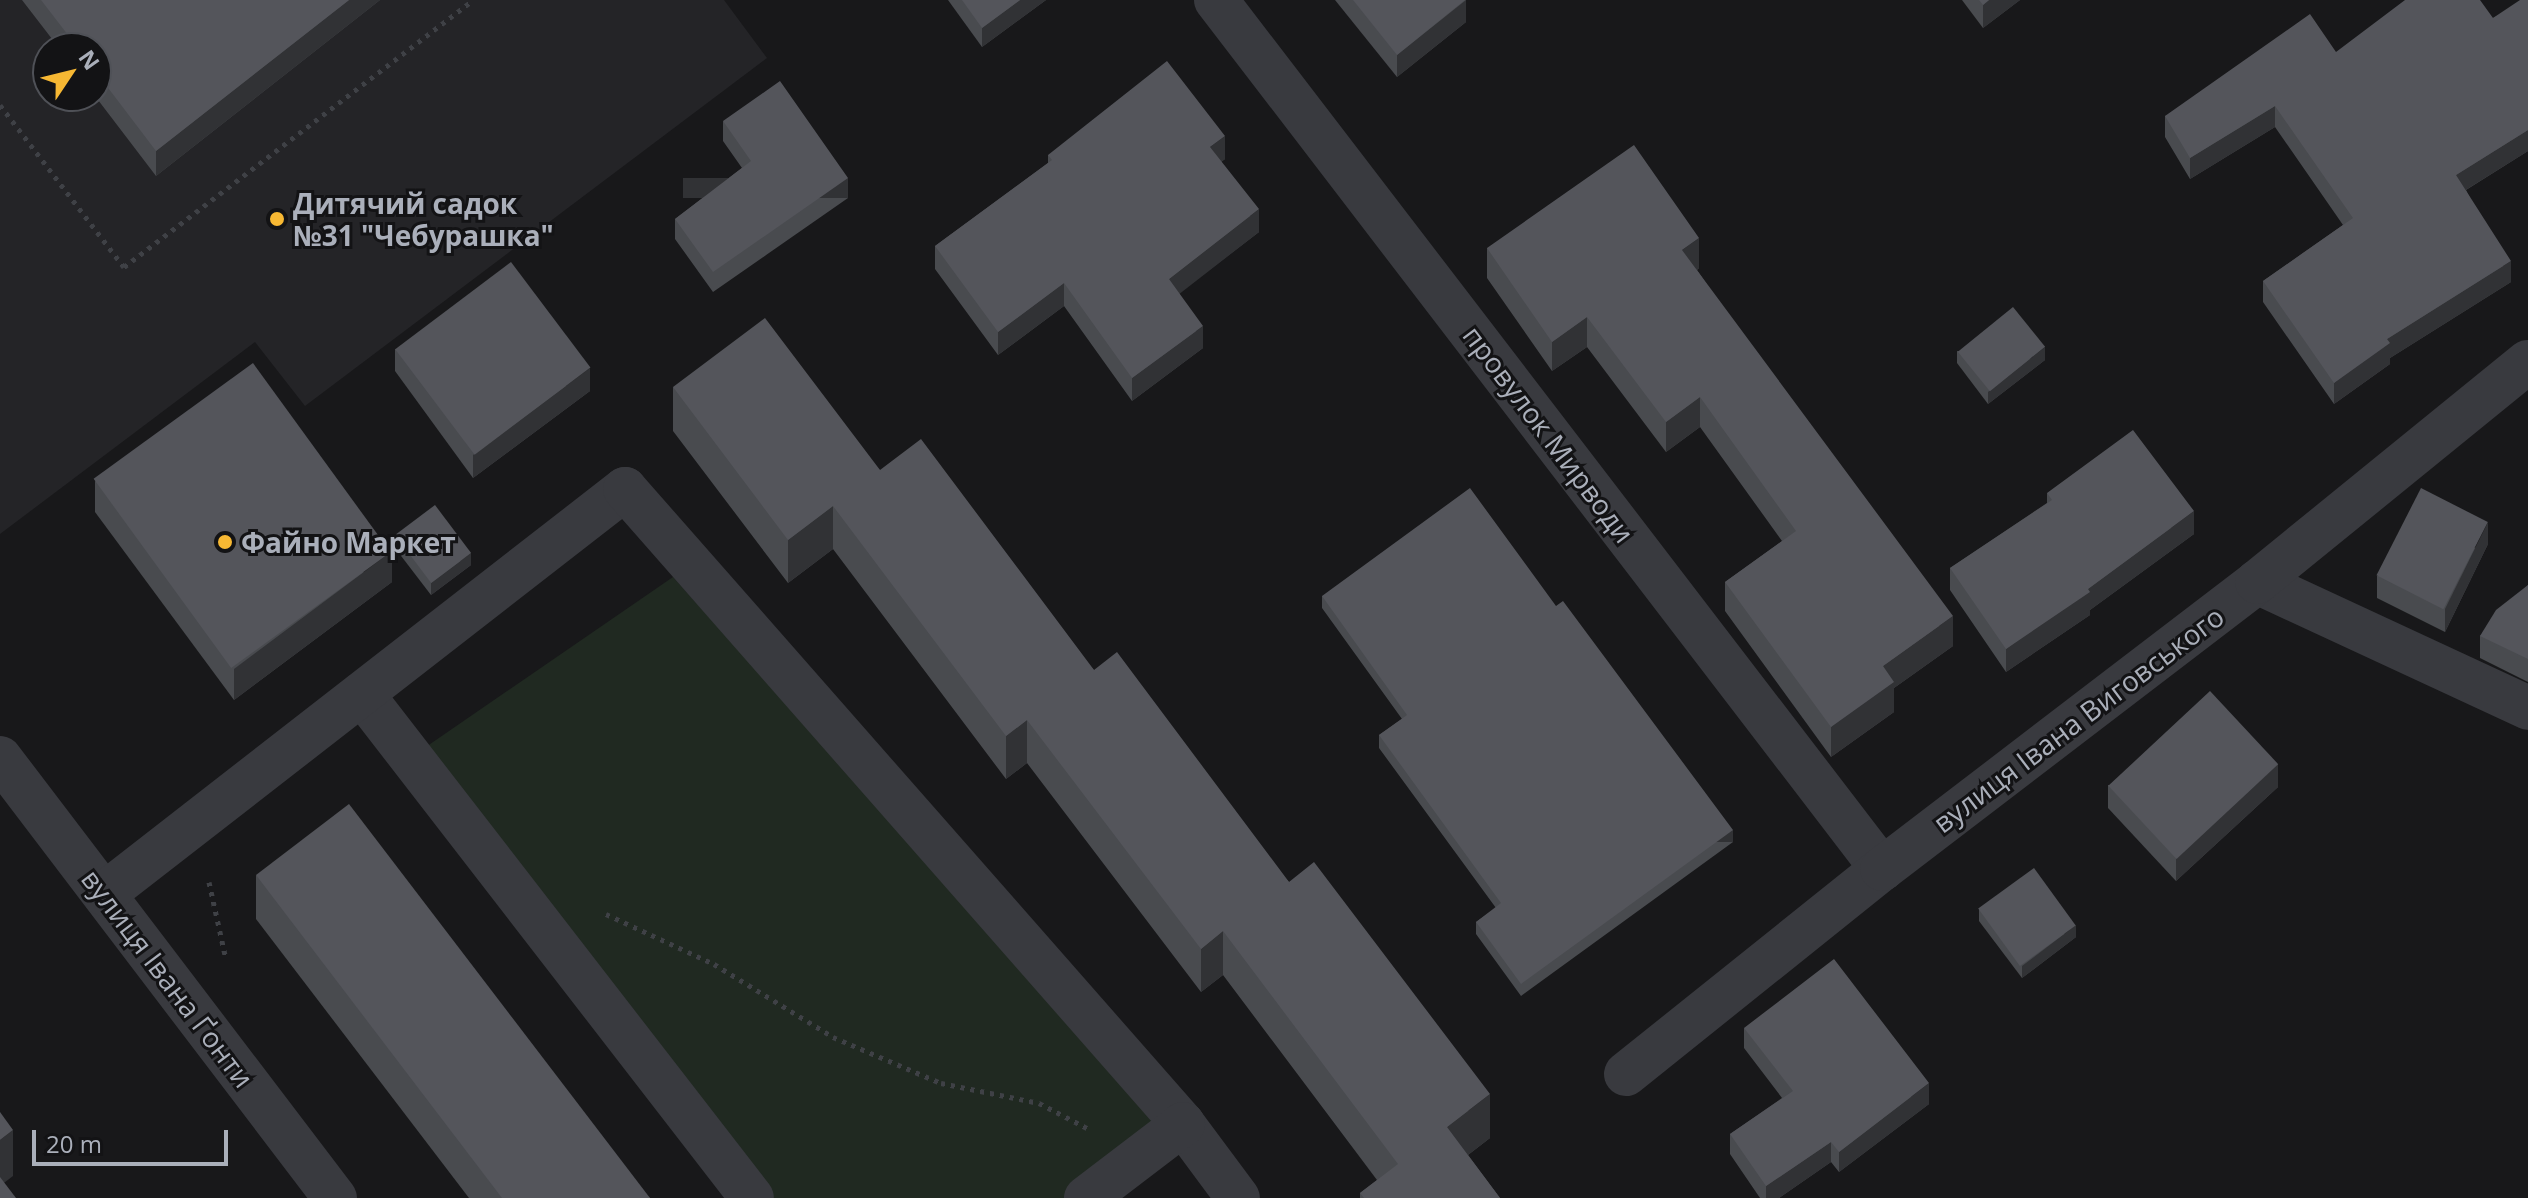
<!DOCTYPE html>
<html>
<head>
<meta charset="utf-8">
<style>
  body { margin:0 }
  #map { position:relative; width:2528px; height:1198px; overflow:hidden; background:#18181a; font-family:"Open Sans",sans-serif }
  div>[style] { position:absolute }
  .built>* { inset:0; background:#242427 }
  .green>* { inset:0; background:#202921 }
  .path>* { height:5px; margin-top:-2.5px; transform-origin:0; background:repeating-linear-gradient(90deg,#3f4146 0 4px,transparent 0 10px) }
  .minor>* { height:44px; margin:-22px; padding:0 22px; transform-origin:22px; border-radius:22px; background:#393a3f }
  .wall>* { inset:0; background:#494b4f }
  .shaded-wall>* { inset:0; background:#313235; transform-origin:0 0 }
  .building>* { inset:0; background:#54555b; transform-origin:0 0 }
  .dots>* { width:22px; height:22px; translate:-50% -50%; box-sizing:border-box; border:4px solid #131315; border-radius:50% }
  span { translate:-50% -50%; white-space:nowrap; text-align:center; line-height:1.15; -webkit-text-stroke:6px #131315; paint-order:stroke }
  .poi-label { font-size:28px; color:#aaafba; font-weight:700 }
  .left { translate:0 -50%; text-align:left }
  .street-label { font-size:28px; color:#aaafba }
  .north { position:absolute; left:32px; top:32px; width:80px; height:80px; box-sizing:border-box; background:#131315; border:2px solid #4f5157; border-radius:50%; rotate:55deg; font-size:22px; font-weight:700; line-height:32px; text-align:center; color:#aaafba }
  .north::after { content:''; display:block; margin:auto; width:28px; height:36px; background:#f7b833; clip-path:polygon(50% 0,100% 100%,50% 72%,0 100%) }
  .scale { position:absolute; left:32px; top:1130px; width:196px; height:36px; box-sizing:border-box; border:4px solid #aaafba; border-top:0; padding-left:10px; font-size:24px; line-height:28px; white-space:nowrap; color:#aaafba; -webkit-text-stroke:6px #131315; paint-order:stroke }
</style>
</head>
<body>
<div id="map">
  <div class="built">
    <div style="clip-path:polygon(evenodd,0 0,724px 0,767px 58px,305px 406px,255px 342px,0 534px,0 0,48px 48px,96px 48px,96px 96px,48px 96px,48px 48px)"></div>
  </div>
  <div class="green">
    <div style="clip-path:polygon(673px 577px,1164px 1122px,1065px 1198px,764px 1198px,420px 751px)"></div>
  </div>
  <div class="path">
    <div style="left:0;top:105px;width:204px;rotate:52.6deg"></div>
    <div style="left:124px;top:267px;width:439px;rotate:-37.4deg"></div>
    <div style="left:209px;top:882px;width:75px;rotate:77.6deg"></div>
    <div style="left:606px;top:914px;width:119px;rotate:24.8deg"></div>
    <div style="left:714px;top:964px;width:140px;rotate:31.5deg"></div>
    <div style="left:833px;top:1037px;width:117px;rotate:23.1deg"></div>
    <div style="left:941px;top:1083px;width:100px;rotate:11.5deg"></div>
    <div style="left:1039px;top:1103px;width:54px;rotate:27.5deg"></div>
  </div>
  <div class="minor">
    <div style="left:1216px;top:0;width:1095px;rotate:52.53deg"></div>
    <div style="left:2257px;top:582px;width:299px;rotate:24.9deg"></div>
    <div style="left:362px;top:694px;width:637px;rotate:52.27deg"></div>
    <div style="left:0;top:758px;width:553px;rotate:52.72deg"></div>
    <div style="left:104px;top:894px;width:660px;rotate:-37.86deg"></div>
    <div style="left:625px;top:489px;width:845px;rotate:48.69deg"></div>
    <div style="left:1183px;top:1124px;width:92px;rotate:53.4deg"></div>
    <div style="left:1626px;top:1074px;width:328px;rotate:-38.7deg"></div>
    <div style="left:1882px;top:869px;width:472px;rotate:-37.4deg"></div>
    <div style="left:2257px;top:582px;width:349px;rotate:-39.1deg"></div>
    <div style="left:1086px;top:1198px;width:122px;rotate:-37.3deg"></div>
  </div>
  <div class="wall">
    <div style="clip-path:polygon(22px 0,380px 0,156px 176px,95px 96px,96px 48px,59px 48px)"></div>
    <div style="clip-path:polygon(948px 0,1046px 0,982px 47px)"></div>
    <div style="clip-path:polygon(1335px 0,1466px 0,1466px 22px,1397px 77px)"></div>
    <div style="clip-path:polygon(1962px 0,2020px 0,1983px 28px)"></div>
    <div style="clip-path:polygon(2528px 0,2528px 151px,2466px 190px,2511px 282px,2390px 358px,2390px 364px,2334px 404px,2263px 302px,2263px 281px,2343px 225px,2275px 127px,2190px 179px,2165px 137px,2165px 116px,2336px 52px,2493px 18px)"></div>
    <div style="clip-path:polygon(723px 121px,848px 198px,713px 292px,675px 239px,675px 219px,742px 168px,723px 141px)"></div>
    <div style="clip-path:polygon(1048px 155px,1225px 159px,1221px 162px,1259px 232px,1179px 293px,1203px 348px,1132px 401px,1064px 306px,998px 355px,935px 269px,935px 246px,1048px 163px)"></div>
    <div style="clip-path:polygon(1487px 248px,1699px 268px,1697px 270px,1953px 646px,1894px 688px,1894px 712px,1831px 757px,1725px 611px,1725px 582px,1782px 541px,1700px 427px,1666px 452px,1587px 347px,1552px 371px,1487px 278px)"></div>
    <div style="clip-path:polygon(395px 349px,590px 391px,473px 478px,395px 371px)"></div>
    <div style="clip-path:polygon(1957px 351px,2045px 360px,1988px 404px,1957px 363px)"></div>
    <div style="clip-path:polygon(673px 387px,880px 470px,1094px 670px,1289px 882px,1490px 1138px,1468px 1155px,1500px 1198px,1360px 1198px,1360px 1193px,1377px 1180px,1223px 975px,1201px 992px,1027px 763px,1006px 779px,833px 549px,788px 583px,673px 431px)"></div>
    <div style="clip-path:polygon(95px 481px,392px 582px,234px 700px,95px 512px)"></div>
    <div style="clip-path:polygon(2047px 493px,2194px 534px,2090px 610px,2090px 615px,2006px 672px,1950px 590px,1950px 568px,2047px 503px)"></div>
    <div style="clip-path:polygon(395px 535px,471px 565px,431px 595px,395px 548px)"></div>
    <div style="clip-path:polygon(2488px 544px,2445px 632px,2377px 598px,2377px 576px)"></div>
    <div style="clip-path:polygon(2528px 585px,2528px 682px,2480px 658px,2480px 636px)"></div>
    <div style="clip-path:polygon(1322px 596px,1556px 606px,1733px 842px,1521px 996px,1476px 934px,1476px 922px,1496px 908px,1379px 748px,1379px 735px,1402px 719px,1322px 608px)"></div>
    <div style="clip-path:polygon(2108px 785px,2278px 787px,2176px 881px,2108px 808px)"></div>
    <div style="clip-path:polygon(256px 875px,650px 1198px,469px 1198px,256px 919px)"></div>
    <div style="clip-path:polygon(1979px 909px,2076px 937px,2022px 978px,1979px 921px)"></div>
    <div style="clip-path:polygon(1744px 1028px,1929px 1104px,1839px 1172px,1831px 1162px,1779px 1198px,1760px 1198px,1730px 1154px,1730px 1134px,1782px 1098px,1744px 1048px)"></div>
  </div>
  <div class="shaded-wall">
    <div style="clip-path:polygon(349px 0,380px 0,156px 176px,156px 151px)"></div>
    <div style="clip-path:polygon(1020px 0,1046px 0,982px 47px,982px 28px)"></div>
    <div style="clip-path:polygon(1466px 0,1466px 22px,1397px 77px,1397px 55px)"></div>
    <div style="clip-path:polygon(1989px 0,2020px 0,1983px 28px,1983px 5px)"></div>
    <div style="clip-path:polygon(2275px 106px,2275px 127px,2190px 179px,2190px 158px)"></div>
    <div style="clip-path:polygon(2528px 130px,2528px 151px,2456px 196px,2456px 175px)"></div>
    <div style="clip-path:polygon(1225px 136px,1225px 159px,1210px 170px,1210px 147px)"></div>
    <div style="left:848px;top:178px;width:20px;height:165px;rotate:90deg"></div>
    <div style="clip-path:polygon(1259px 209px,1259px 232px,1169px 302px,1169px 279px)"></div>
    <div style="clip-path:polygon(1699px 238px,1699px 268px,1682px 280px,1682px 250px)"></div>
    <div style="clip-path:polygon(2511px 261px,2511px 282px,2390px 358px,2390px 364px,2334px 404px,2334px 383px,2387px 339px)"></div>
    <div style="clip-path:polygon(1064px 283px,1064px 306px,998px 355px,998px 332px)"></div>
    <div style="clip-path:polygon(1587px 317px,1587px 347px,1552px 371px,1552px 342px)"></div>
    <div style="clip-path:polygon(1203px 326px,1203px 348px,1132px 401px,1132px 378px)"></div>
    <div style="clip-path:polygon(2045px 347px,2045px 360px,1988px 404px,1988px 392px)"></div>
    <div style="clip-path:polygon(590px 368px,590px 391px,473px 478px,473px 455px)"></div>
    <div style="clip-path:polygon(1700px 397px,1700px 427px,1666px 452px,1666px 422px)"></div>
    <div style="clip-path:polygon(833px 506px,833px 549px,788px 583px,788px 540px)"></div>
    <div style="clip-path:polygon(2194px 511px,2194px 534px,2090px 610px,2090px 615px,2006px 672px,2006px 649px)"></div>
    <div style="clip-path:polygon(2488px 522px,2488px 544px,2445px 632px,2445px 609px)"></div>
    <div style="clip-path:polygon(392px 551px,392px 582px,234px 700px,234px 669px)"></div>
    <div style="clip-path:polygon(471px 553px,471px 565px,431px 595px,431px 583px)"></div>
    <div style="clip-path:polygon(1953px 616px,1953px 646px,1894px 688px,1894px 712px,1831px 757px,1831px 727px,1883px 666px)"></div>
    <div style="clip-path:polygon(1027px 720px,1027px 763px,1006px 779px,1006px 736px)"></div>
    <div style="clip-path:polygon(2278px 764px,2278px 787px,2176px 881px,2176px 858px)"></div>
    <div style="left:1733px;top:830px;width:12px;height:262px;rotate:90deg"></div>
    <div style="clip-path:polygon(2076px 925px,2076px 937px,2022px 978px,2022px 966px)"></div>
    <div style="clip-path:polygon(1223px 931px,1223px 975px,1201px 992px,1201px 949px)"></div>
    <div style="clip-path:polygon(1929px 1083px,1929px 1104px,1839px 1172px,1839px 1152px)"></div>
    <div style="clip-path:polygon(1490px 1094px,1490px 1138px,1447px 1171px,1447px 1127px)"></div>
    <div style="clip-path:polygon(13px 1130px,13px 1176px,0 1186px,0 1140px)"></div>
    <div style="clip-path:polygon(1831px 1142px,1831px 1162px,1779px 1198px,1766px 1198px,1766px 1186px)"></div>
  </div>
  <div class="building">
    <div style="clip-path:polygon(41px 0,349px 0,156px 151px,96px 72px,96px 48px,78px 48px)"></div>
    <div style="clip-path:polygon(962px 0,1020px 0,982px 28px)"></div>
    <div style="clip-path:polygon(1353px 0,1465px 0,1397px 55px)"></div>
    <div style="clip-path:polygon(1979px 0,1989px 0,1983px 5px)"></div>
    <div style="clip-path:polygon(2405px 0,2480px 0,2493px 18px,2520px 0,2528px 0,2528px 130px,2456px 175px,2511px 261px,2387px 339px,2390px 343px,2334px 383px,2263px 281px,2353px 218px,2275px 106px,2190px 158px,2165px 116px,2310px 14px,2336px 52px)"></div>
    <div style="clip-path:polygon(1167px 61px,1225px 136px,1210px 147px,1259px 209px,1169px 279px,1203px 326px,1132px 378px,1064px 283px,998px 332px,935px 246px,1052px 160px,1048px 155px)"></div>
    <div style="clip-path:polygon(780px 81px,848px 178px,713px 272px,675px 219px,751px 161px,723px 121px)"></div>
    <div style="clip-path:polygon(1634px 145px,1699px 238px,1682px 250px,1953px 616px,1883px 666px,1894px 682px,1831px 727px,1725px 582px,1796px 531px,1700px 397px,1666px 422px,1587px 317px,1552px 342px,1487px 248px)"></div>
    <div style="left:511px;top:262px;width:132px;height:145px;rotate:53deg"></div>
    <div style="left:2013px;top:307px;width:51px;height:71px;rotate:51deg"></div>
    <div style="clip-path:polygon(765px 318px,880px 470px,921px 439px,1094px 670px,1117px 652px,1289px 882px,1314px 862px,1490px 1094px,1447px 1127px,1500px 1198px,1364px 1198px,1360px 1193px,1398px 1164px,1223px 931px,1201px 949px,1027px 720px,1006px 736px,833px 506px,788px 540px,673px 387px)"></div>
    <div style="left:253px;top:363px;width:234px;height:197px;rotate:54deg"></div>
    <div style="clip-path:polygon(2133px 430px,2194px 511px,2088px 589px,2090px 592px,2006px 649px,1950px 568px,2052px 500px,2047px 493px)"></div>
    <div style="clip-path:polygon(1470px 488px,1556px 606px,1563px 601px,1733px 830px,1521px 984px,1476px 922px,1501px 903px,1379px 735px,1407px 715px,1322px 596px)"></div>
    <div style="left:2421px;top:488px;width:75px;height:98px;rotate:27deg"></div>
    <div style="left:435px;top:505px;width:60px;height:50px;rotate:53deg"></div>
    <div style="clip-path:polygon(2528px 585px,2528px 659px,2480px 636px,2496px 610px)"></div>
    <div style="left:2210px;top:691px;width:100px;height:139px;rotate:47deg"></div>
    <div style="clip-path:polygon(349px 804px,650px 1198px,502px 1198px,256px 875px)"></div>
    <div style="left:2034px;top:868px;width:71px;height:69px;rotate:54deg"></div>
    <div style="clip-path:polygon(1834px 959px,1929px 1083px,1839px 1152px,1831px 1142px,1766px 1186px,1730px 1134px,1793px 1091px,1744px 1028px)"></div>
    <div style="clip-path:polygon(0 1112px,13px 1130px,0 1140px)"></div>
    <div style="clip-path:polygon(0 1177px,16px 1198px,0 1198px)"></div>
  </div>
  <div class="dots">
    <div style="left:277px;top:219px;background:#f7b833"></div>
    <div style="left:225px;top:542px;background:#f7b833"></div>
  </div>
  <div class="poi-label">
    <span class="left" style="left:293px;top:219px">Дитячий садок<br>№31 "Чебурашка"</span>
    <span class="left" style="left:241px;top:542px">Файно Маркет</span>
  </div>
  <div class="street-label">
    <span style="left:1549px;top:434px;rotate:53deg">провулок Мирводи</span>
    <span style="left:2078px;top:719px;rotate:-37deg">вулиця Івана Виговського</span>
    <span style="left:168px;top:978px;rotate:53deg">вулиця Івана Ґонти</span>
  </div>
  <div class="north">N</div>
  <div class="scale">20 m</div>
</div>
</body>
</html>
